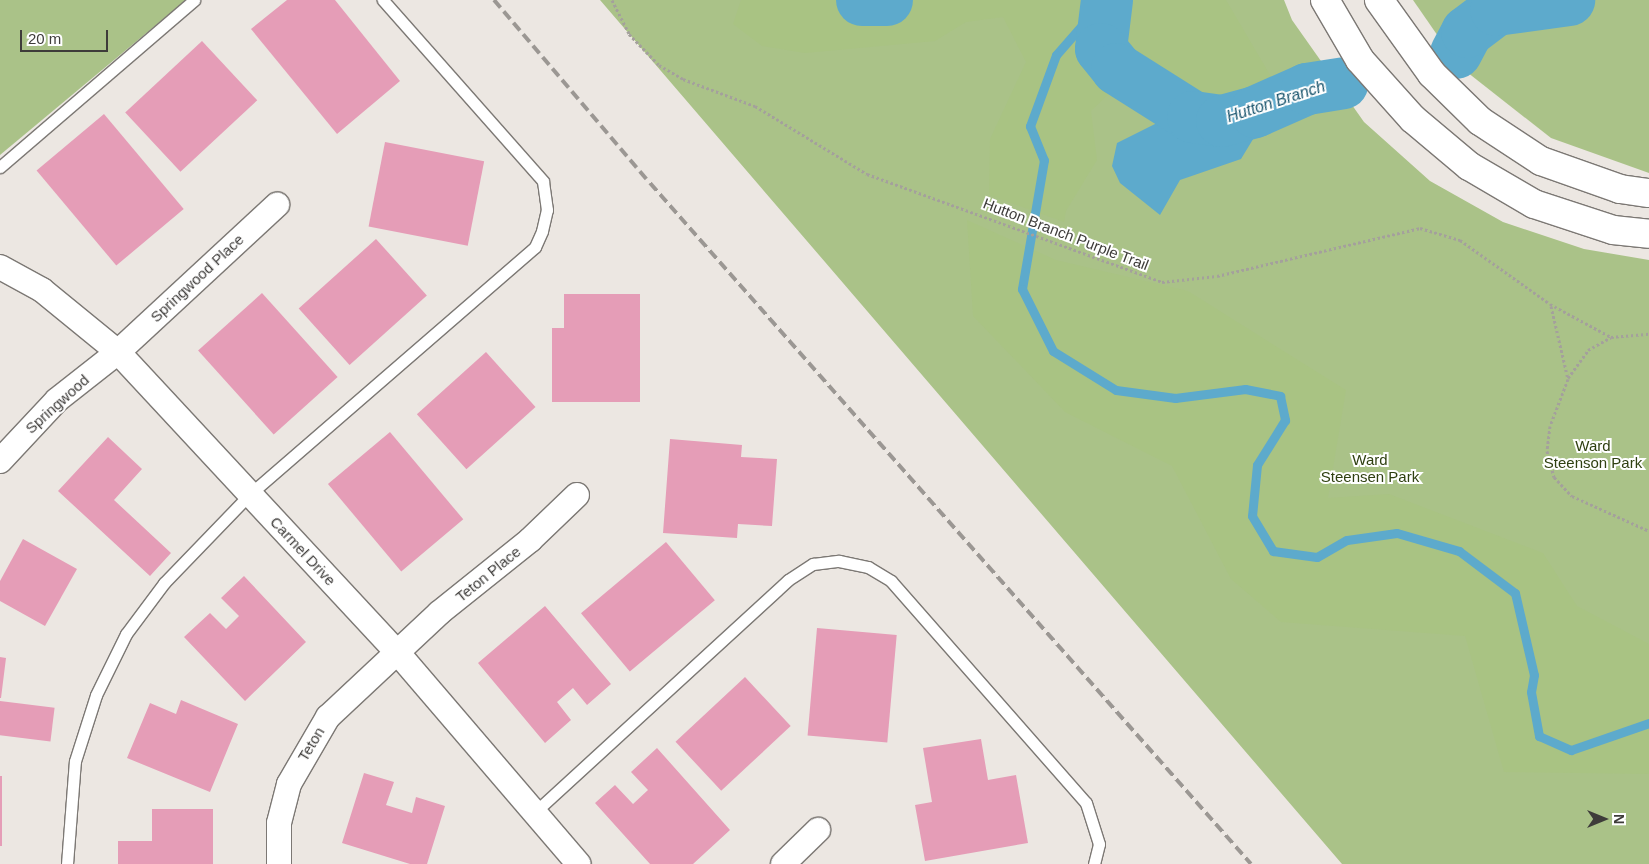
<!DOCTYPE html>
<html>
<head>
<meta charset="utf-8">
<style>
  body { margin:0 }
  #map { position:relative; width:1649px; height:864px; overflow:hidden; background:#ece7e2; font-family:Arial,sans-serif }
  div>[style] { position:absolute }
  .green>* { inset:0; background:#aac288 }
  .forest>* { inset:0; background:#a9c383 }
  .water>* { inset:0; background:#5daacc }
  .stream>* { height:9px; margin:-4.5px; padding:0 4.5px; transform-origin:4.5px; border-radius:4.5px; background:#5daacc }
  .river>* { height:52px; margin:-26px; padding:0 26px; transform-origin:26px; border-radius:26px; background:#5daacc }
  .building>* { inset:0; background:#e59db7; transform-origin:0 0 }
  .path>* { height:3px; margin-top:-1.5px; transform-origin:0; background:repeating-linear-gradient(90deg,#a4a09c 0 2.5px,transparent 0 5px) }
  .roads { filter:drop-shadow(1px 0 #7c7874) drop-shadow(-1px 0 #7c7874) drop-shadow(0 1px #7c7874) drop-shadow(0 -1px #7c7874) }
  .service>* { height:11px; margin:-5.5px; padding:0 5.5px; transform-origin:5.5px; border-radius:5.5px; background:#fff }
  .minor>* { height:24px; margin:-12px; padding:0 12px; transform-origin:12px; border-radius:12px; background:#fff }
  .tertiary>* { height:28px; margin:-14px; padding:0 14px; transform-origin:14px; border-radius:14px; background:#fff }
  .rail>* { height:4px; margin-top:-2px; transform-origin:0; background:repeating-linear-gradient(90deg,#9b9793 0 10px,transparent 0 15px) }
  span { translate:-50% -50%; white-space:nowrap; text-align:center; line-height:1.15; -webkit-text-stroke:4px #fff; paint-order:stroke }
  .street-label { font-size:15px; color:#3e3c3a }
  .park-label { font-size:15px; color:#2f4011 }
  .water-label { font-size:16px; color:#19556e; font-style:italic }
  .north { position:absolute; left:1579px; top:794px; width:50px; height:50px; -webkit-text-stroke:4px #fff; paint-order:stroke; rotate:90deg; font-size:14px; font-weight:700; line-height:20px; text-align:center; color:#3e3c3a }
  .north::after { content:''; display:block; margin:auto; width:18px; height:22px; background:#3e3c3a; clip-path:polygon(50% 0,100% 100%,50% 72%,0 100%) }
  .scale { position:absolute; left:20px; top:30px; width:88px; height:22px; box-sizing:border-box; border:2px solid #3e3c3a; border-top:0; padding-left:6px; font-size:15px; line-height:18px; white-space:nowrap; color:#3e3c3a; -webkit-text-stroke:4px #fff; paint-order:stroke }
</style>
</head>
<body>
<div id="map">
  <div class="green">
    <div style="clip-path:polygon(0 0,186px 0,0 155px)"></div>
    <div style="clip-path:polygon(600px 0,1284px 0,1292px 20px,1364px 122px,1430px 181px,1503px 222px,1584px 249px,1649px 260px,1649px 864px,1342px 864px)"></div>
    <div style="clip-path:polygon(1413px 0,1649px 0,1649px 173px,1551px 138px,1458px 65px)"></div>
  </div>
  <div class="forest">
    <div style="clip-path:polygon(741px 0,1226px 0,1276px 85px,1271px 99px,1187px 96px,1148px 69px,1136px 68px,1091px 111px,1097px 160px,1066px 211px,1064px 222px,989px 195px,990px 139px,1026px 62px,1003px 17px,966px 22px,935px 41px,805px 53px,762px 46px,733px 24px)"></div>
    <div style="clip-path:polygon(967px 220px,1056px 260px,1188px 291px,1346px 390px,1328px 498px,1389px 494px,1543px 553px,1577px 606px,1649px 644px,1649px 774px,1504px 772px,1465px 636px,1281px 622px,1231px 579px,1172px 466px,1065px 412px,973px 316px)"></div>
  </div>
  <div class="water">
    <div style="clip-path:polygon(1138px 75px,1149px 75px,1205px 111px,1249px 106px,1292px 90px,1296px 115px,1258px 131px,1241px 159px,1180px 180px,1160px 215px,1120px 183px,1112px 166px,1117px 143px,1159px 122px,1151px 105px,1131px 92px)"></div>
  </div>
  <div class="stream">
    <div style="left:1104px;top:0;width:73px;rotate:131.1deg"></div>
    <div style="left:1056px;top:55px;width:76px;rotate:110.1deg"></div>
    <div style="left:1030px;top:126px;width:37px;rotate:68deg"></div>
    <div style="left:1044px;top:160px;width:131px;rotate:99.7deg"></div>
    <div style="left:1022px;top:289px;width:69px;rotate:63.4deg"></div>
    <div style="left:1053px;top:351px;width:74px;rotate:31.8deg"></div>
    <div style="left:1116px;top:390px;width:60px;rotate:7.7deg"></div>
    <div style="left:1175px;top:398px;width:71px;rotate:-7.3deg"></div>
    <div style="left:1245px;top:389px;width:36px;rotate:11deg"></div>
    <div style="left:1280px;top:396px;width:25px;rotate:78deg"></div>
    <div style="left:1285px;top:420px;width:53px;rotate:121.9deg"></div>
    <div style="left:1257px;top:465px;width:51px;rotate:95.6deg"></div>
    <div style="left:1252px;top:516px;width:41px;rotate:59deg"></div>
    <div style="left:1273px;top:551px;width:44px;rotate:7.8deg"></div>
    <div style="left:1317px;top:557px;width:34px;rotate:-30deg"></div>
    <div style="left:1347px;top:540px;width:50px;rotate:-8deg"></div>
    <div style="left:1397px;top:533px;width:65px;rotate:16.2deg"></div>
    <div style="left:1459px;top:551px;width:70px;rotate:36.9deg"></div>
    <div style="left:1515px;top:593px;width:84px;rotate:77deg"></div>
    <div style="left:1534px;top:675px;width:17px;rotate:100deg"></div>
    <div style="left:1531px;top:692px;width:45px;rotate:79.7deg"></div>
    <div style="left:1539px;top:736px;width:35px;rotate:24deg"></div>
    <div style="left:1571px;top:750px;width:83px;rotate:-19.1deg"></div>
  </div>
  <div class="river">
    <div style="left:862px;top:0;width:25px"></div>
    <div style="left:1107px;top:0;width:49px;rotate:97deg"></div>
    <div style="left:1101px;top:49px;width:26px;rotate:51deg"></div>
    <div style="left:1117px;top:69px;width:90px;rotate:32.3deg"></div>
    <div style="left:1193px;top:117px;width:29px;rotate:8deg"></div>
    <div style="left:1222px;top:121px;width:34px;rotate:-15deg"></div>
    <div style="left:1255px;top:112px;width:57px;rotate:-23.9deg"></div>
    <div style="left:1307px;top:89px;width:36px;rotate:-9deg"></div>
    <div style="left:1456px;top:53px;width:24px;rotate:-62deg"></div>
    <div style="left:1467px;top:32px;width:36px;rotate:-37deg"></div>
    <div style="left:1496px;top:10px;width:74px;rotate:-7.8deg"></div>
  </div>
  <div class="building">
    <div style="clip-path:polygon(287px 0,335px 0,400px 81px,337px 134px,251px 29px)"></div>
    <div style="left:202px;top:41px;width:81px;height:105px;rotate:47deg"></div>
    <div style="left:104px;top:114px;width:124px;height:88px;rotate:50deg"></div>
    <div style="left:385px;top:142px;width:101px;height:86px;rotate:11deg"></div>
    <div style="left:376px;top:239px;width:76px;height:104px;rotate:48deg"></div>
    <div style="left:262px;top:293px;width:113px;height:86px;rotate:48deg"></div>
    <div style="clip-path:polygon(564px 294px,640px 294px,640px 402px,552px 402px,552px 328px,564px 328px)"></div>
    <div style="left:486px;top:352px;width:74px;height:93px;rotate:48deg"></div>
    <div style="left:390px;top:432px;width:114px;height:81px;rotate:50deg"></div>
    <div style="clip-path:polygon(108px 437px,142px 469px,114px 500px,171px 553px,150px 576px,58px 491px)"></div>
    <div style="clip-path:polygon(670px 439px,742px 445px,741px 457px,777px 459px,772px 526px,738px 524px,737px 538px,663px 533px)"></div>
    <div style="clip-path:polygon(23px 539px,77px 569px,45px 626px,0 601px,0 581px)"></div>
    <div style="left:666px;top:542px;width:76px;height:111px;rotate:50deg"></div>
    <div style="clip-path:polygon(244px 576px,306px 642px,245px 701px,184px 637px,210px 613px,226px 629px,239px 616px,221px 598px)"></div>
    <div style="clip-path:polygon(545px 606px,611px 684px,587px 705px,573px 688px,557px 702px,571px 720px,545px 743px,478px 663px)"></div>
    <div style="left:817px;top:628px;width:80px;height:108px;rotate:5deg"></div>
    <div style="clip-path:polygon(0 657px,6px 658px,1px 698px,0 698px)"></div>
    <div style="left:745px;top:677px;width:67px;height:95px;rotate:47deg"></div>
    <div style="clip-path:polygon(181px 700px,238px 724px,210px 792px,127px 758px,150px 703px,176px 714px)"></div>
    <div style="left:0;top:701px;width:55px;height:34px;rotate:7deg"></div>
    <div style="clip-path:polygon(981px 739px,988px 780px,1016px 775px,1028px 843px,925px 861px,915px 805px,932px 802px,923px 748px)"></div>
    <div style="clip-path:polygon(657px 748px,730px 830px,693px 864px,650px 864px,595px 803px,615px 785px,633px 804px,648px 790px,631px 772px)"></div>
    <div style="clip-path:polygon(364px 773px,394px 782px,386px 805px,412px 813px,416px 797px,445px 806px,427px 864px,410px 864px,342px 843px)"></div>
    <div style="left:0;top:776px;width:2px;height:70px"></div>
    <div style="clip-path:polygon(152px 809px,213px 809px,213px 864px,118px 864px,118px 841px,152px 841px)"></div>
  </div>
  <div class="path">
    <div style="left:612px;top:0;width:38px;rotate:63deg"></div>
    <div style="left:629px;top:34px;width:43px;rotate:45.9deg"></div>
    <div style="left:659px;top:65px;width:28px;rotate:30deg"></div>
    <div style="left:683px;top:79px;width:77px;rotate:20.6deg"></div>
    <div style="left:755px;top:106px;width:131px;rotate:31.3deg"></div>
    <div style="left:867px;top:174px;width:314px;rotate:20.1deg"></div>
    <div style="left:1162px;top:282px;width:55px;rotate:-6.2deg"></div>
    <div style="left:1217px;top:276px;width:209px;rotate:-13.3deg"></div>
    <div style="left:1420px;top:228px;width:42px;rotate:16.7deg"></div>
    <div style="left:1460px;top:240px;width:110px;rotate:35.4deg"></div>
    <div style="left:1550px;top:304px;width:69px;rotate:28.4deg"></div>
    <div style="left:1551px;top:306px;width:75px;rotate:76.9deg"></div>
    <div style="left:1568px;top:379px;width:50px;rotate:111deg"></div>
    <div style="left:1550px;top:426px;width:25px;rotate:97deg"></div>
    <div style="left:1547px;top:451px;width:27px;rotate:75deg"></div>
    <div style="left:1554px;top:477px;width:26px;rotate:47deg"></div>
    <div style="left:1572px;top:496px;width:85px;rotate:24.4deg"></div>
    <div style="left:1568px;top:378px;width:34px;rotate:-54deg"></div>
    <div style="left:1588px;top:350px;width:26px;rotate:-29deg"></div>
    <div style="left:1611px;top:337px;width:38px;rotate:-5deg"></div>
  </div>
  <div class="roads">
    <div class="service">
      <div style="left:0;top:167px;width:256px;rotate:-40.7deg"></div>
      <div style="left:535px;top:812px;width:343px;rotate:-42.5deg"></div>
      <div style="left:788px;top:580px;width:30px;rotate:-33deg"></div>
      <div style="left:813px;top:564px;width:26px;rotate:-7deg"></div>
      <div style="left:839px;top:561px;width:30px;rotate:12deg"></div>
      <div style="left:868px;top:567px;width:27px;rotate:31deg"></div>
      <div style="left:891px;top:581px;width:295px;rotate:48.7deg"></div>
      <div style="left:1086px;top:803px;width:43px;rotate:72.4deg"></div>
      <div style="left:1099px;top:844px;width:21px;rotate:104deg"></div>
      <div style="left:67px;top:864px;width:103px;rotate:-85.6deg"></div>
      <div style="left:75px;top:761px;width:69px;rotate:-72.3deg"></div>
      <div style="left:96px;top:695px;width:68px;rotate:-63.8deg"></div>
      <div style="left:126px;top:634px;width:64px;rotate:-53.3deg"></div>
      <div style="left:164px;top:583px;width:124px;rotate:-46deg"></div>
      <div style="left:250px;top:494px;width:377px;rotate:-40.9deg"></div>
      <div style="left:535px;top:247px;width:17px;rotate:-66deg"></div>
      <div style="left:542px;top:231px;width:22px;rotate:-77deg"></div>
      <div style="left:547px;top:210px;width:29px;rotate:-98deg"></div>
      <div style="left:543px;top:181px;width:242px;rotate:-131.5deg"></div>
    </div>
    <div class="minor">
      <div style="left:0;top:267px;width:48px;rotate:28.7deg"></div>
      <div style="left:42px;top:290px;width:98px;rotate:39.2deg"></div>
      <div style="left:118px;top:352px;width:410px;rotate:47.1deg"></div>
      <div style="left:397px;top:652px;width:279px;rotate:49.4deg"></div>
      <div style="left:0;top:461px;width:83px;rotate:-46.9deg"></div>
      <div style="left:57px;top:400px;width:78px;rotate:-38.2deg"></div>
      <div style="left:118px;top:352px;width:217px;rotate:-42.8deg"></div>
      <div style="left:279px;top:864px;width:41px;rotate:-90deg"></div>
      <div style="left:279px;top:823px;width:40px;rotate:-75.6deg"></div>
      <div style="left:289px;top:784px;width:78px;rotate:-59.8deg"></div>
      <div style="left:328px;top:717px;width:152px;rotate:-43.1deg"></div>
      <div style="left:439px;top:613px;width:117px;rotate:-38.7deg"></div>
      <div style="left:530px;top:540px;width:65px;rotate:-43.8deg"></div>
      <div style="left:783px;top:864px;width:49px;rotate:-44.2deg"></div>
    </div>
    <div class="tertiary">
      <div style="left:1325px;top:0;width:69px;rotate:59.7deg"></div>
      <div style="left:1360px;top:60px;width:79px;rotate:48.1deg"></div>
      <div style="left:1413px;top:119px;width:73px;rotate:40deg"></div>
      <div style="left:1469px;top:166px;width:75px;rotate:30.3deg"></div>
      <div style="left:1534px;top:204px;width:83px;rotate:18.2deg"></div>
      <div style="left:1613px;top:230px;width:36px;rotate:6deg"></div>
      <div style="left:1379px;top:0;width:91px;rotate:54.4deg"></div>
      <div style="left:1432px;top:74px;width:67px;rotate:44.4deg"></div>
      <div style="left:1480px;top:121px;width:73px;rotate:33.3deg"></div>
      <div style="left:1541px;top:161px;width:84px;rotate:19.5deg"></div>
      <div style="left:1620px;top:189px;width:29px;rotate:8deg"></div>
    </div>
  </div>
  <div class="rail">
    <div style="left:494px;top:0;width:240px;rotate:49.6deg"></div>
    <div style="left:650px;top:183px;width:908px;rotate:48.57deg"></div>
  </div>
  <div class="street-label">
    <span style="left:1066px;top:234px;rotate:21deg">Hutton Branch Purple Trail</span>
    <span style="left:197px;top:278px;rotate:-43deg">Springwood Place</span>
    <span style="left:57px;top:404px;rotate:-42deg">Springwood</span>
    <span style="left:303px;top:551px;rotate:47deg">Carmel Drive</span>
    <span style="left:488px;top:574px;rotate:-39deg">Teton Place</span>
    <span style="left:311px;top:744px;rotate:-59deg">Teton</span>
  </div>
  <div class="park-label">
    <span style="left:1593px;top:454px">Ward<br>Steenson Park</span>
    <span style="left:1370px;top:468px">Ward<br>Steensen Park</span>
  </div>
  <div class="water-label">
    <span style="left:1276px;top:102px;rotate:-18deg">Hutton Branch</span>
  </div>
  <div class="north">N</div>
  <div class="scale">20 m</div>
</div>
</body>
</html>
